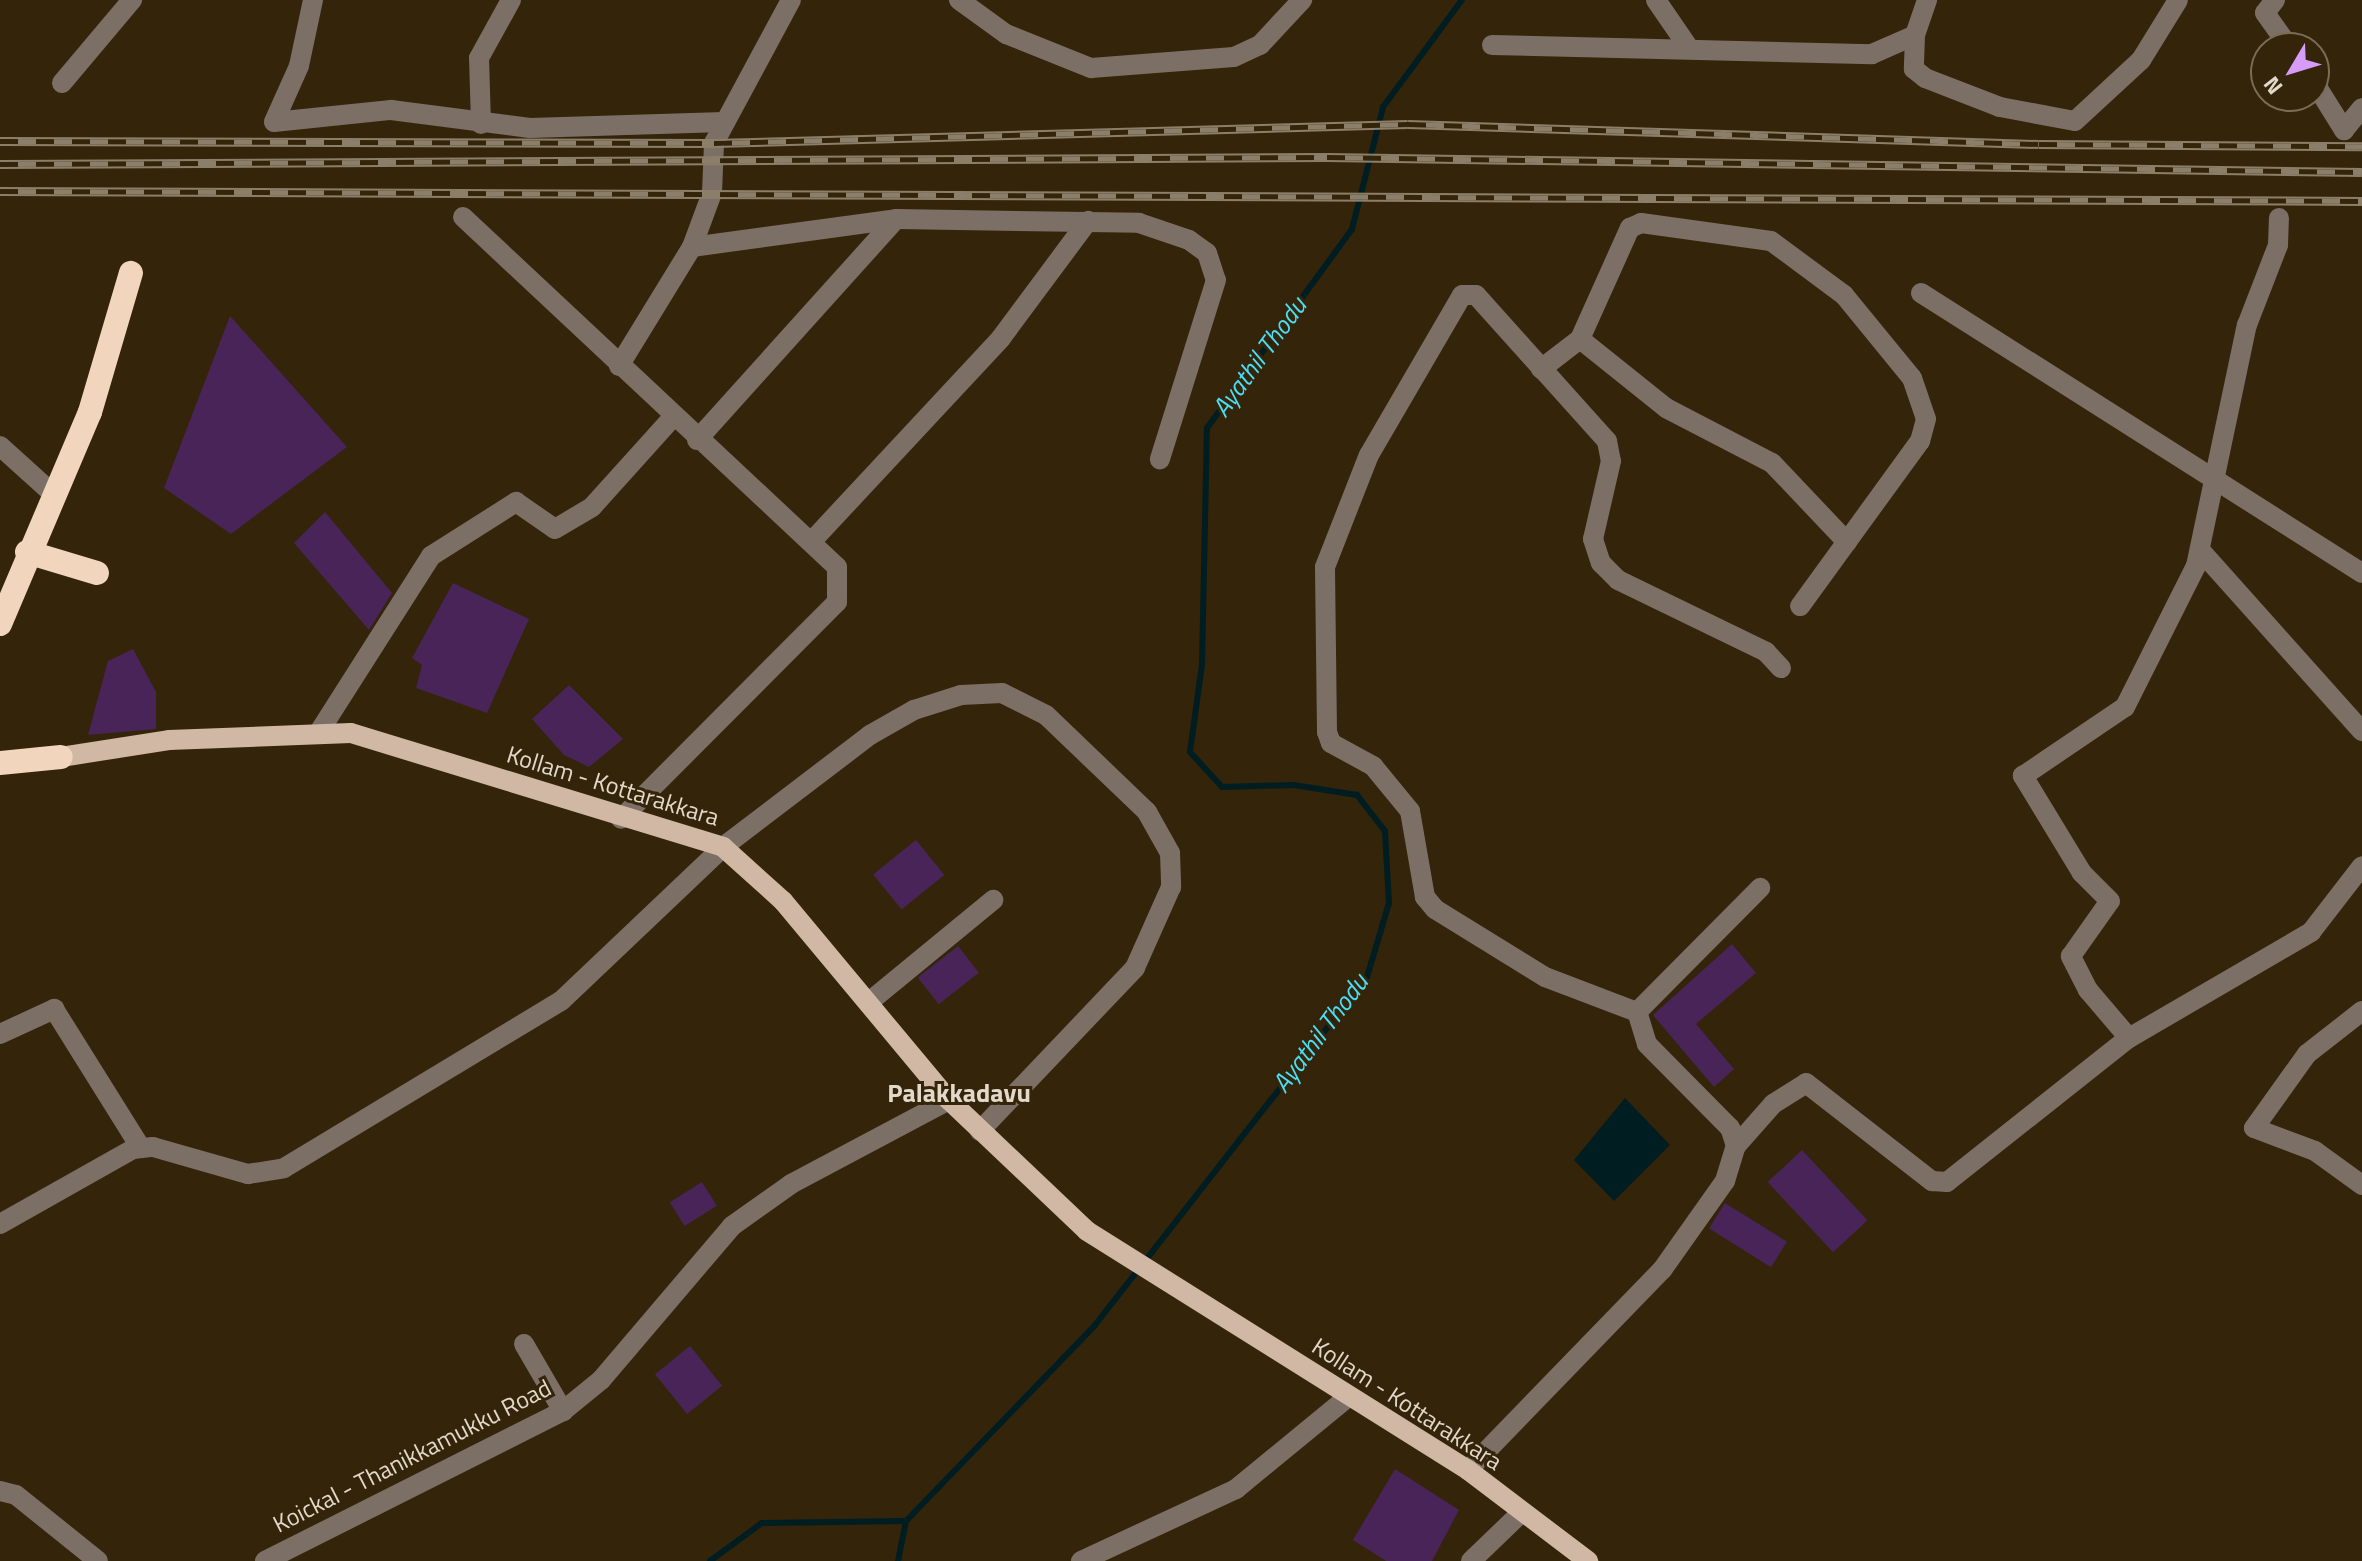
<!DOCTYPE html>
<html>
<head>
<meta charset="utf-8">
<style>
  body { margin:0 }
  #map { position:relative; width:2362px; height:1561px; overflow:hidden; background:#34240a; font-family:"Titillium Web",sans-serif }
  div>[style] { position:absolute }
  .water>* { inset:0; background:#001d22 }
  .stream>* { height:6px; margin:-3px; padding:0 3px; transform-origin:3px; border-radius:3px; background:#001d22 }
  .building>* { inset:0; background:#492458; transform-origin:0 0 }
  .minor>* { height:20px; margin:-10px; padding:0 10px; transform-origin:10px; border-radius:10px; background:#7b6f66 }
  .major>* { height:20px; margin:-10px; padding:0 10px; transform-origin:10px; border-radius:10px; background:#d0b8a4 }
  .highway>* { height:24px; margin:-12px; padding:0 12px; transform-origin:12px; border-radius:12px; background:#f2d5bd }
  .rail>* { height:9px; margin-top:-4.5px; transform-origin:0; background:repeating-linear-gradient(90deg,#34240a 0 18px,#8c7f6a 0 36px); box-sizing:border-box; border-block:2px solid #8c7f6a }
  span { translate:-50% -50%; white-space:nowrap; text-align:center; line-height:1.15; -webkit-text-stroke:6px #34240a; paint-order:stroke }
  .street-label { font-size:24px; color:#e3d9ca }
  .water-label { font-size:26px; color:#4bdef5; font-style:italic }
  .neighbourhood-label { font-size:26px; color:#e3d9ca; font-weight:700 }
  .north { position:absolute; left:2250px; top:32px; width:80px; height:80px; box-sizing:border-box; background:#34240a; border:2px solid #7a6c57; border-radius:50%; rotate:232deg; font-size:22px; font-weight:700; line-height:32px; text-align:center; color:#e3d9ca }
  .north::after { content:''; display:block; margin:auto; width:28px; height:36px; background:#d79bf9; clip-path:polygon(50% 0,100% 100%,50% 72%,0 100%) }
</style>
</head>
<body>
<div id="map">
  <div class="water">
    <div style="clip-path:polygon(1625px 1098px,1670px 1145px,1614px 1201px,1574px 1160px)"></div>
  </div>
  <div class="stream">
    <div style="left:710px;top:1561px;width:64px;rotate:-36.2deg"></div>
    <div style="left:762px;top:1523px;width:144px;rotate:-0.8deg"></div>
    <div style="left:906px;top:1521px;width:272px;rotate:-46deg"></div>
    <div style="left:1095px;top:1325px;width:442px;rotate:-52deg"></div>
    <div style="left:1367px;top:977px;width:77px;rotate:-73.4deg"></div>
    <div style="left:1389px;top:903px;width:72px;rotate:-93.2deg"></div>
    <div style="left:1385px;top:831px;width:46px;rotate:-127.9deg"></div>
    <div style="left:1357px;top:795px;width:64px;rotate:-171deg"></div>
    <div style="left:1294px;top:785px;width:72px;rotate:178.4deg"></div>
    <div style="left:1222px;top:787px;width:47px;rotate:-132.4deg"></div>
    <div style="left:1190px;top:752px;width:89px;rotate:-82.2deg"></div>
    <div style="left:1202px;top:664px;width:236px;rotate:-88.8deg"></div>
    <div style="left:1207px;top:428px;width:246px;rotate:-53.9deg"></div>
    <div style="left:1352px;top:229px;width:126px;rotate:-75.7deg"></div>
    <div style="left:1383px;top:107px;width:133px;rotate:-53.6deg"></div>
    <div style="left:898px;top:1561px;width:41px;rotate:-78.7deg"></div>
  </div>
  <div class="building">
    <div style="clip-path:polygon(230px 316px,347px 447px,231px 534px,164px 488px)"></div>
    <div style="clip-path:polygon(325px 512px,392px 593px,369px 630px,294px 543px)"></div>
    <div style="clip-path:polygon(453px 583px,529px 619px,487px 713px,416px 688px,422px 665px,412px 658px)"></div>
    <div style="clip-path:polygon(133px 649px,156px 692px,156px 729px,88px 735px,108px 661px)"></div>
    <div style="clip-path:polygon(569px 685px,623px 739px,589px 767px,564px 755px,532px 719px)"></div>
    <div style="left:916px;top:840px;width:45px;height:55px;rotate:51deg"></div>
    <div style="clip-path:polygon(1732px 944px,1756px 973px,1696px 1024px,1734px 1069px,1714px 1087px,1653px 1015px)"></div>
    <div style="left:958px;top:946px;width:34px;height:51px;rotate:52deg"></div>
    <div style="left:1802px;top:1150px;width:96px;height:47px;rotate:47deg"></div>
    <div style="left:702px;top:1182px;width:28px;height:38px;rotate:58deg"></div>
    <div style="left:1725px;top:1203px;width:73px;height:30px;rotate:32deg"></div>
    <div style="left:690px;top:1346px;width:51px;height:45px;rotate:51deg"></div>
    <div style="clip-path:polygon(1395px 1469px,1459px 1510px,1432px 1561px,1386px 1561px,1353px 1540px)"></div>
  </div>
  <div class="minor">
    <div style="left:313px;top:0;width:67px;rotate:102deg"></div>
    <div style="left:299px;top:66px;width:61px;rotate:114.1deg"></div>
    <div style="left:274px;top:122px;width:118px;rotate:-5.9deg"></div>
    <div style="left:391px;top:110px;width:140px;rotate:7.4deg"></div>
    <div style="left:530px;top:128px;width:194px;rotate:-1.8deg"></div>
    <div style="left:959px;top:0;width:58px;rotate:35.9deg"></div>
    <div style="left:1006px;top:34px;width:92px;rotate:21.8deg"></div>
    <div style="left:1091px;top:68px;width:143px;rotate:-4.4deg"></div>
    <div style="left:1234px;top:57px;width:29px;rotate:-25deg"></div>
    <div style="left:1260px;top:45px;width:62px;rotate:-47deg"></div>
    <div style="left:1656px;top:0;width:58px;rotate:55.5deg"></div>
    <div style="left:2275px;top:0;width:16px;rotate:128deg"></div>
    <div style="left:2265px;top:13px;width:43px;rotate:54.5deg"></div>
    <div style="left:1915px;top:35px;width:34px;rotate:92deg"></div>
    <div style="left:1914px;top:69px;width:14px;rotate:39deg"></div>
    <div style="left:1925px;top:78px;width:80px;rotate:21.1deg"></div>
    <div style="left:2000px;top:107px;width:76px;rotate:10.6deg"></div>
    <div style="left:2075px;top:121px;width:90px;rotate:-42.7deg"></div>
    <div style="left:2141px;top:60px;width:70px;rotate:-58.3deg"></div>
    <div style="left:1492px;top:45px;width:380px;rotate:1.4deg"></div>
    <div style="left:1872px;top:54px;width:47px;rotate:-23.8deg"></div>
    <div style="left:1915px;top:35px;width:37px;rotate:-71deg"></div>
    <div style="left:2314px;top:82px;width:57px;rotate:58deg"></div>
    <div style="left:62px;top:83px;width:109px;rotate:-49.9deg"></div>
    <div style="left:481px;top:124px;width:66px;rotate:-91.7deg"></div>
    <div style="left:479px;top:58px;width:66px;rotate:-61.1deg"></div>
    <div style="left:2344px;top:130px;width:28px;rotate:-51deg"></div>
    <div style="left:463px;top:217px;width:512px;rotate:43.1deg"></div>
    <div style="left:837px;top:567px;width:35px;rotate:90deg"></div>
    <div style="left:837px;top:602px;width:306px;rotate:134.9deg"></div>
    <div style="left:692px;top:247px;width:206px;rotate:-7.8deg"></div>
    <div style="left:896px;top:219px;width:243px;rotate:0.9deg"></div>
    <div style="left:1139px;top:223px;width:53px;rotate:18.8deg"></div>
    <div style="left:1189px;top:240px;width:22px;rotate:36deg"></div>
    <div style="left:1207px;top:253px;width:28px;rotate:72deg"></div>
    <div style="left:1216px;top:280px;width:188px;rotate:107.4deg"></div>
    <div style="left:1921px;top:293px;width:522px;rotate:32.41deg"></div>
    <div style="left:1580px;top:339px;width:110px;rotate:38.7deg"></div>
    <div style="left:1666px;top:408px;width:119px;rotate:27.4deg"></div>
    <div style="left:1772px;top:463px;width:109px;rotate:46.5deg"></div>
    <div style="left:619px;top:366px;width:140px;rotate:-58.5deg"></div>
    <div style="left:692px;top:247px;width:58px;rotate:-69.7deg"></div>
    <div style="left:712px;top:193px;width:50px;rotate:-87.7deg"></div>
    <div style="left:714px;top:143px;width:162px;rotate:-61.7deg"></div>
    <div style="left:1541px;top:369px;width:49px;rotate:-37.6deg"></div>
    <div style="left:1580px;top:339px;width:122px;rotate:-65.8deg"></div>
    <div style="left:1630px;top:228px;width:12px;rotate:-24deg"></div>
    <div style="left:1641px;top:223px;width:131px;rotate:7.9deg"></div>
    <div style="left:1771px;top:241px;width:91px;rotate:36.5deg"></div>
    <div style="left:1844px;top:295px;width:107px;rotate:50.7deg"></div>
    <div style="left:1912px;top:378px;width:43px;rotate:71.1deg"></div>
    <div style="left:1926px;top:419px;width:23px;rotate:105deg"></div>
    <div style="left:1920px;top:441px;width:204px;rotate:126deg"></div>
    <div style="left:697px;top:440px;width:297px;rotate:-48deg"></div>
    <div style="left:0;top:446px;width:70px;rotate:42.1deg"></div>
    <div style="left:812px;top:541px;width:277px;rotate:-47deg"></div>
    <div style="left:1001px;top:338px;width:146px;rotate:-53.4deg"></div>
    <div style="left:2200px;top:550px;width:243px;rotate:48.2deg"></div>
    <div style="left:319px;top:732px;width:209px;rotate:-57.5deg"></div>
    <div style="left:431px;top:556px;width:101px;rotate:-32.4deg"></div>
    <div style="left:516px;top:502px;width:47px;rotate:34.7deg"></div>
    <div style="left:555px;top:529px;width:43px;rotate:-30.7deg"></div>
    <div style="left:592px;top:507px;width:122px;rotate:-48deg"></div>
    <div style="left:869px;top:1002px;width:161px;rotate:-39.4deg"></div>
    <div style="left:2362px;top:1011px;width:70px;rotate:142deg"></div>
    <div style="left:2307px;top:1054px;width:91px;rotate:125.6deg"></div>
    <div style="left:2254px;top:1128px;width:65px;rotate:20.7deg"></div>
    <div style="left:2315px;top:1151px;width:58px;rotate:35.9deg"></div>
    <div style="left:1637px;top:1012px;width:98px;rotate:-159.2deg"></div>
    <div style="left:1545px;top:977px;width:129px;rotate:-148.3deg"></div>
    <div style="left:1435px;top:909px;width:16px;rotate:-130deg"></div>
    <div style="left:1425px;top:897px;width:87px;rotate:-99.9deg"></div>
    <div style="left:1410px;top:811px;width:58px;rotate:-129.4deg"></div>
    <div style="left:1373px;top:766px;width:48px;rotate:-151.3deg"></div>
    <div style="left:1331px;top:743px;width:12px;rotate:-110deg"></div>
    <div style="left:1327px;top:732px;width:165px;rotate:-90.7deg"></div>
    <div style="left:1325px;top:567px;width:120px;rotate:-68.6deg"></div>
    <div style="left:1369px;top:455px;width:185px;rotate:-59.8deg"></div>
    <div style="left:1462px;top:295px;width:14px"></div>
    <div style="left:1476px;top:295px;width:196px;rotate:48.1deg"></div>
    <div style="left:1607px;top:441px;width:20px;rotate:79deg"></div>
    <div style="left:1611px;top:461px;width:80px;rotate:103deg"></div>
    <div style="left:1593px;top:539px;width:25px;rotate:72deg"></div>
    <div style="left:1601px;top:563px;width:24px;rotate:45deg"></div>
    <div style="left:1618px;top:580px;width:165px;rotate:25.9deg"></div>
    <div style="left:1766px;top:652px;width:22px;rotate:47deg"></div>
    <div style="left:0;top:1034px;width:60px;rotate:-24.8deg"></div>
    <div style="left:54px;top:1009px;width:164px;rotate:58deg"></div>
    <div style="left:2129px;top:1038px;width:63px;rotate:-130.5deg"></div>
    <div style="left:2088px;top:990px;width:38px;rotate:-117deg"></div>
    <div style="left:2071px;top:956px;width:67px;rotate:-54.7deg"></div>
    <div style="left:2110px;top:901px;width:40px;rotate:-135deg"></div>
    <div style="left:2082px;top:873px;width:114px;rotate:-121.3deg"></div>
    <div style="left:2023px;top:776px;width:123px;rotate:-34.1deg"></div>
    <div style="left:2125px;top:707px;width:158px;rotate:-63.3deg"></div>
    <div style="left:2196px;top:566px;width:246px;rotate:-78.1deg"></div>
    <div style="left:2247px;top:325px;width:86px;rotate:-68.8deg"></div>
    <div style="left:2278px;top:245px;width:27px;rotate:-88deg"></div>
    <div style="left:1736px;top:1146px;width:56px;rotate:-48.6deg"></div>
    <div style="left:1773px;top:1104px;width:39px;rotate:-32deg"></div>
    <div style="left:1806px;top:1083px;width:160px;rotate:37.9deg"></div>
    <div style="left:1932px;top:1181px;width:15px;rotate:4deg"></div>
    <div style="left:1947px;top:1182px;width:232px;rotate:-38.4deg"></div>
    <div style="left:2129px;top:1038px;width:211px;rotate:-30.2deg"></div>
    <div style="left:2311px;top:932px;width:83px;rotate:-52.3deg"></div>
    <div style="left:0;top:1224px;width:153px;rotate:-29.4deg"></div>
    <div style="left:133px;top:1149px;width:20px;rotate:-6deg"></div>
    <div style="left:153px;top:1147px;width:99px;rotate:15.9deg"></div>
    <div style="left:248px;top:1174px;width:36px;rotate:-9deg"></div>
    <div style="left:284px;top:1168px;width:323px;rotate:-31.1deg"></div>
    <div style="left:561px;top:1001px;width:224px;rotate:-43.5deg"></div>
    <div style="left:723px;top:847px;width:185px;rotate:-37.3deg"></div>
    <div style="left:870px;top:735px;width:51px;rotate:-29.6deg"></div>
    <div style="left:914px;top:710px;width:49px;rotate:-17.7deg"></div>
    <div style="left:961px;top:695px;width:41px;rotate:-2.8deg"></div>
    <div style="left:1002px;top:693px;width:49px;rotate:26.6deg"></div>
    <div style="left:1046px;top:715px;width:140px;rotate:43.8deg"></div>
    <div style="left:1147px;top:812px;width:47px;rotate:60.7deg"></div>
    <div style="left:1170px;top:853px;width:34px;rotate:88deg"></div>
    <div style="left:1171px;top:887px;width:89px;rotate:114deg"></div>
    <div style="left:1135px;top:968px;width:225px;rotate:133.6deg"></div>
    <div style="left:524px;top:1344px;width:78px;rotate:59.8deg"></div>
    <div style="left:1468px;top:1470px;width:279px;rotate:-45.9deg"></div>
    <div style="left:1662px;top:1270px;width:109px;rotate:-54.7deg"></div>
    <div style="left:1725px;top:1181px;width:37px;rotate:-73deg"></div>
    <div style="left:1736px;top:1146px;width:19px;rotate:-108deg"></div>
    <div style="left:1730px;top:1128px;width:118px;rotate:-134.7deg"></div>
    <div style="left:1647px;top:1044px;width:34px;rotate:-107deg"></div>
    <div style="left:1637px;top:1012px;width:175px;rotate:-45.2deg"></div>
    <div style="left:0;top:1491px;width:16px;rotate:14deg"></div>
    <div style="left:16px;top:1495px;width:105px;rotate:38.8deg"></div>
    <div style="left:265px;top:1561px;width:334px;rotate:-26.7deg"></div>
    <div style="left:563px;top:1411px;width:49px;rotate:-39.2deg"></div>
    <div style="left:601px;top:1380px;width:202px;rotate:-49.6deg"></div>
    <div style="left:732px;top:1226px;width:72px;rotate:-35.4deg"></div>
    <div style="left:791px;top:1184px;width:179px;rotate:-28deg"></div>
    <div style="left:1081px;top:1561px;width:171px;rotate:-24.9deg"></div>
    <div style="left:1236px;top:1489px;width:145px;rotate:-39.4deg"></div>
    <div style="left:1471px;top:1561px;width:71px;rotate:-43.9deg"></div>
  </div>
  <div class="major">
    <div style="left:61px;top:757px;width:109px;rotate:-8.9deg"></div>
    <div style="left:169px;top:740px;width:182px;rotate:-2.2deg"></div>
    <div style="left:351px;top:733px;width:389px;rotate:17deg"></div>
    <div style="left:723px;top:847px;width:81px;rotate:42deg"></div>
    <div style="left:783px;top:901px;width:259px;rotate:50.2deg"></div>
    <div style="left:949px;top:1100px;width:190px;rotate:43.5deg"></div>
    <div style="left:1087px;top:1231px;width:450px;rotate:32.1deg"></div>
    <div style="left:1468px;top:1470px;width:151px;rotate:37.2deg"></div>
  </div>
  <div class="highway">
    <div style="left:27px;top:552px;width:73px;rotate:16.7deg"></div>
    <div style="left:0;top:624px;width:230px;rotate:-67deg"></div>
    <div style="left:90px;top:412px;width:145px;rotate:-73.6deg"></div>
    <div style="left:0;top:763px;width:61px;rotate:-5.6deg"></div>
  </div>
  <div class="rail">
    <div style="left:0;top:141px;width:714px;rotate:0.16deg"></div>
    <div style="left:714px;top:143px;width:694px;rotate:-1.57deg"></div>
    <div style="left:1408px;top:124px;width:631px;rotate:1.82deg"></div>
    <div style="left:2039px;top:144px;width:323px;rotate:0.4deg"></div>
    <div style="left:0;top:164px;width:1327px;rotate:-0.3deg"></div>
    <div style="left:1327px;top:157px;width:1035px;rotate:0.83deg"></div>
    <div style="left:0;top:191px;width:2362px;rotate:0.24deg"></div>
  </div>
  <div class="street-label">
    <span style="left:613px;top:786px;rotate:17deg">Kollam - Kottarakkara</span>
    <span style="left:1407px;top:1404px;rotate:33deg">Kollam - Kottarakkara</span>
    <span style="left:412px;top:1456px;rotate:-27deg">Koickal - Thanikkamukku Road</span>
  </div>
  <div class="water-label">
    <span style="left:1259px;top:357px;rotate:-54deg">Ayathil Thodu</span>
    <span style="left:1320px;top:1033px;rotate:-53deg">Ayathil Thodu</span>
  </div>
  <div class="neighbourhood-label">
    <span style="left:959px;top:1093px">Palakkadavu</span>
  </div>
  <div class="north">N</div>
</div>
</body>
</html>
